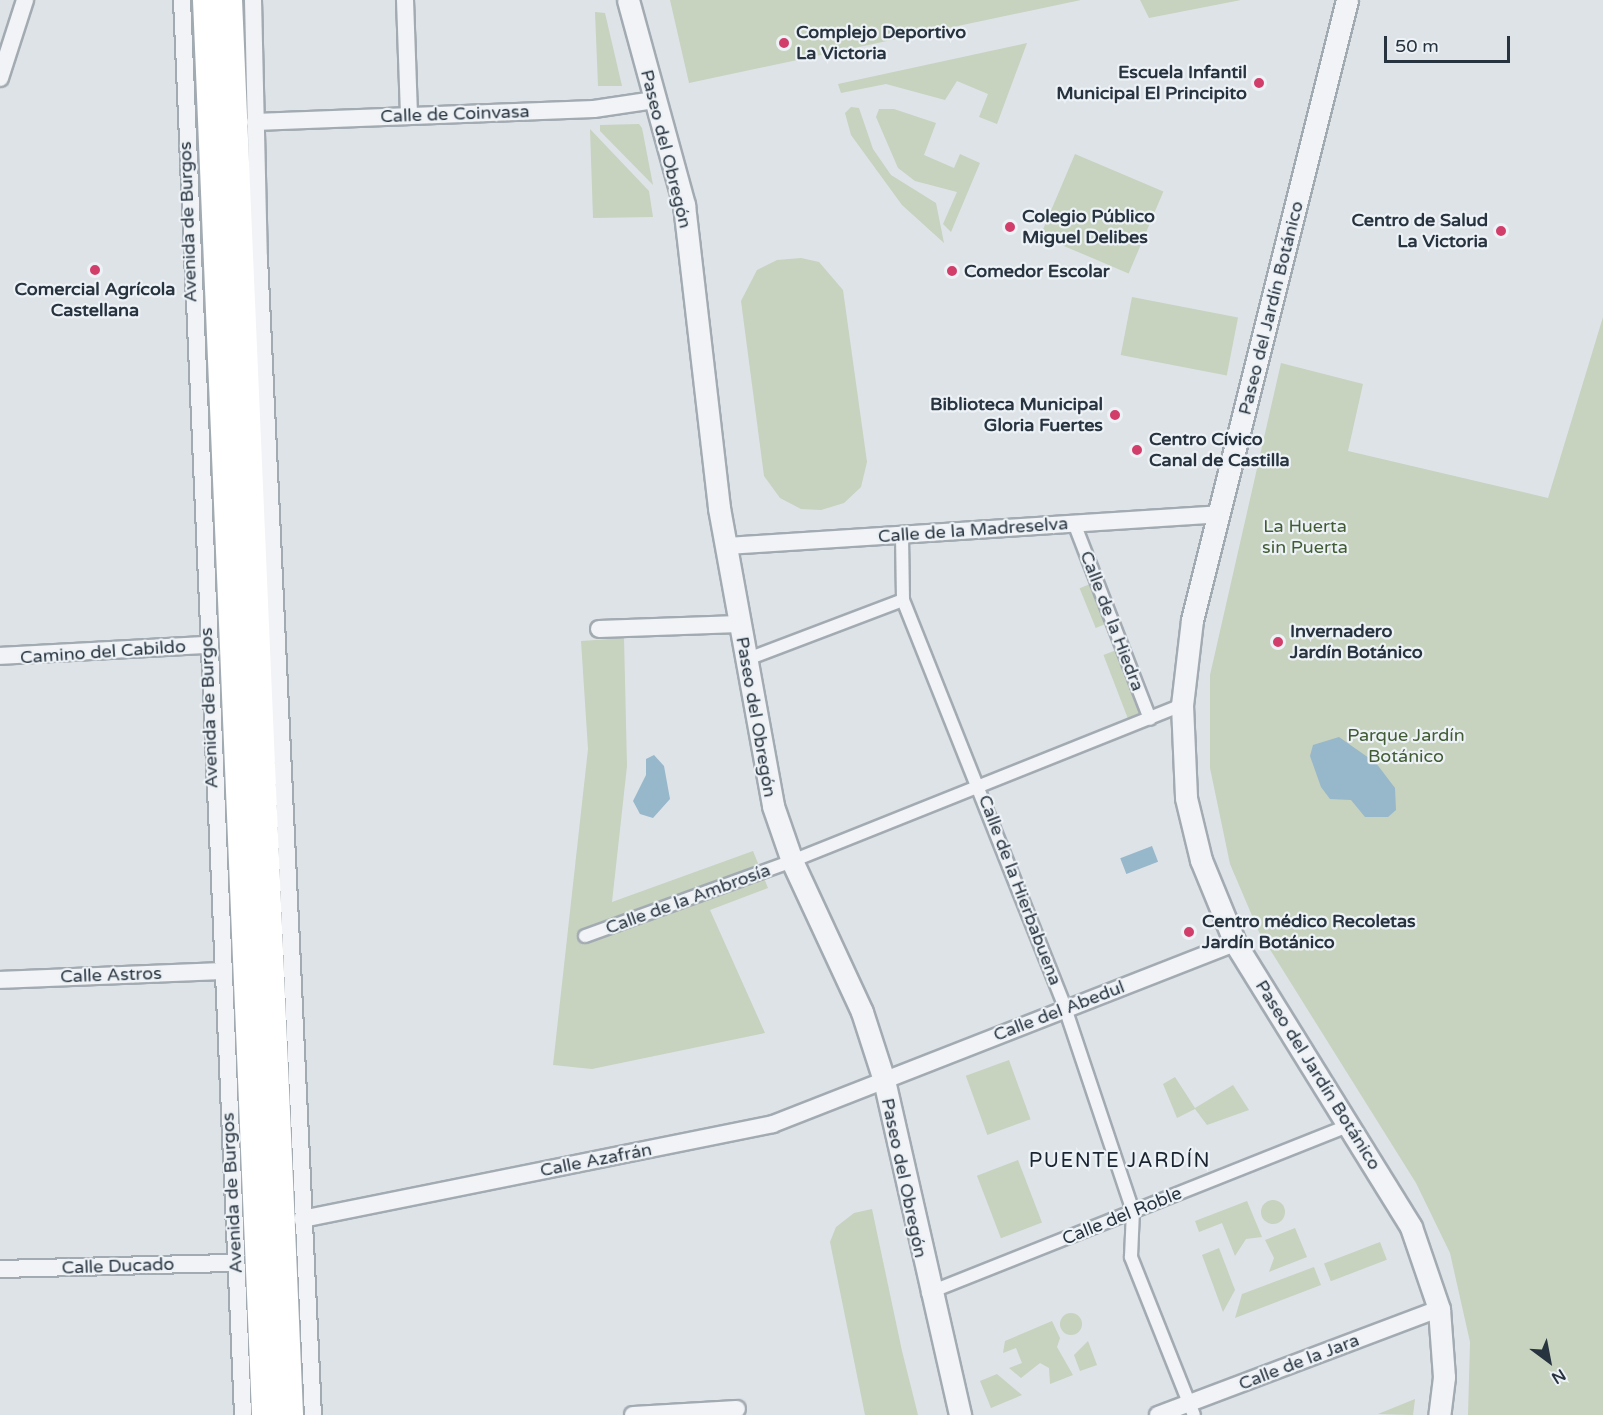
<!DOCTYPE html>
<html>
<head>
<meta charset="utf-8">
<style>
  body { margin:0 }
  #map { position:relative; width:1603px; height:1415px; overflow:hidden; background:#dee3e8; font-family:"Varela Round",sans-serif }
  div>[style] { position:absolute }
  .green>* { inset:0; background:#c7d2bf; transform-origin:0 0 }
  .round { border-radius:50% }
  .water>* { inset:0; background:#97b7ca; transform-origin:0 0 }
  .roads { filter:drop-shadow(2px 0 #a3abb2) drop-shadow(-2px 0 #a3abb2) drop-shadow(0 2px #a3abb2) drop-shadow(0 -2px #a3abb2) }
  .pedestrian>* { height:12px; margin:-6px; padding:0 6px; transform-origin:6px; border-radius:6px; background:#f1f3f6 }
  .minor>* { height:16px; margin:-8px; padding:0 8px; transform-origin:8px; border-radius:8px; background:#f1f3f6 }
  .tertiary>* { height:21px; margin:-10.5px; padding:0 10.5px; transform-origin:10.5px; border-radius:10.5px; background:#f1f3f6 }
  .trunk>* { height:28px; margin:-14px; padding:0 14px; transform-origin:14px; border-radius:14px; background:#fff }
  .dots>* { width:16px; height:16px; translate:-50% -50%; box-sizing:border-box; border:3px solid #edf2f6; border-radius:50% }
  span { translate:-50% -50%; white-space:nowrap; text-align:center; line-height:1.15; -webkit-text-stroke:4.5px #edf2f6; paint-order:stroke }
  .poi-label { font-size:18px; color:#27333f; font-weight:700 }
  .left { translate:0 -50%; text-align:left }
  .right { translate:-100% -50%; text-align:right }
  .street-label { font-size:18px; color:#27333f }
  .park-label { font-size:18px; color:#415c33 }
  .neighbourhood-label { font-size:20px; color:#192430; letter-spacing:1.5px }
  .north { position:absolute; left:1519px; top:1331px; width:60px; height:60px; -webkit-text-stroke:4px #edf2f6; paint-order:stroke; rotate:148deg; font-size:16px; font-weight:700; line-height:24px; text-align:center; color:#27333f }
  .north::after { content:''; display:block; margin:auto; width:21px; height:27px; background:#27333f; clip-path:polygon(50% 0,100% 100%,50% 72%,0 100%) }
  .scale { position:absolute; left:1384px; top:36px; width:126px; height:27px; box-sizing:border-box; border:3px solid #27333f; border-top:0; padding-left:8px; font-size:18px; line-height:21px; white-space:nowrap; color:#27333f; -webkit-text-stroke:4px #edf2f6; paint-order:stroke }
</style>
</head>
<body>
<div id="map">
  <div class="green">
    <div style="clip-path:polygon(188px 0,197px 0,201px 162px,191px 123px)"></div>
    <div style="clip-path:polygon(237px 0,246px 0,248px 99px,238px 71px)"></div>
    <div style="clip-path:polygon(670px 0,1081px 0,689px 83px)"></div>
    <div style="clip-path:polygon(1140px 0,1241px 0,1149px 18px)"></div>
    <div style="clip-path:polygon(595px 12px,605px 13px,622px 86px,598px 86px)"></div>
    <div style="clip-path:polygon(1027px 43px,997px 124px,979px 117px,988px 94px,957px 81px,945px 100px,886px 84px,841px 93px,838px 84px)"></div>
    <div style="clip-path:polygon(851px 107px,859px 108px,873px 149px,891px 175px,936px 203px,944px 243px,902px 205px,851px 135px,845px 113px)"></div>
    <div style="clip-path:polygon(879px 109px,894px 109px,936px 123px,924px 155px,954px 168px,960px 154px,980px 163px,951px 232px,943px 224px,957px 192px,915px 181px,898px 168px,876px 117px)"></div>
    <div style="clip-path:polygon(639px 124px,642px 128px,653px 185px,600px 131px,600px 125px)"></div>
    <div style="clip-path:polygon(590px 129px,649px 191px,653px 217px,593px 218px)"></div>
    <div style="left:1075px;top:154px;width:96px;height:89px;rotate:23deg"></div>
    <div style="clip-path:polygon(801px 258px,819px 262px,843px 290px,867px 462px,861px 487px,844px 503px,821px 510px,801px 509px,780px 498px,764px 476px,741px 301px,757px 270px,777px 260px)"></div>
    <div style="left:1132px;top:297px;width:108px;height:59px;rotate:11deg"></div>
    <div style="clip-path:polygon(1603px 317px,1603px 1415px,1468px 1415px,1470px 1342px,1450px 1253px,1416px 1183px,1259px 932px,1230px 864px,1210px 768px,1210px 675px,1281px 363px,1363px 384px,1348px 451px,1548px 498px)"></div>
    <div style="clip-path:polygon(210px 429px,213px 429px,216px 531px,208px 498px)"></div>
    <div style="left:1100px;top:580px;width:43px;height:22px;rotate:68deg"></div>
    <div style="clip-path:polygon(624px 638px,627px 766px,612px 902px,753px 851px,768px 888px,710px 910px,765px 1033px,592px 1069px,553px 1065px,588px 749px,581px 641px)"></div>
    <div style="left:1124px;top:647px;width:69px;height:22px;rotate:69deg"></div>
    <div style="clip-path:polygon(215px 659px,224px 702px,241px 1055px,237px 1072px)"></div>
    <div style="left:1009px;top:1060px;width:63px;height:46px;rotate:70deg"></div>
    <div style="clip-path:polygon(1175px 1077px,1195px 1108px,1233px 1085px,1249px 1110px,1207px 1125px,1195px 1109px,1177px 1118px,1163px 1084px)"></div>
    <div style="left:1018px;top:1160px;width:67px;height:44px;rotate:69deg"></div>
    <div class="round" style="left:1261px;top:1200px;width:24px;height:24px"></div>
    <div style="clip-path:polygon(1247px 1201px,1262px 1237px,1246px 1239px,1235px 1256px,1222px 1223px,1199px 1232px,1195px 1221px)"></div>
    <div style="clip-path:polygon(872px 1209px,902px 1351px,918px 1415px,865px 1415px,830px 1242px,836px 1227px,854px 1213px)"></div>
    <div style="clip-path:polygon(1295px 1228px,1307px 1257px,1269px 1272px,1274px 1258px,1265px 1240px)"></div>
    <div style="left:1380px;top:1242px;width:19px;height:60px;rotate:69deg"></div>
    <div style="clip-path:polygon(1219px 1248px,1235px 1290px,1223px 1312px,1202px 1255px)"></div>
    <div style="clip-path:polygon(1314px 1267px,1321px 1285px,1235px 1318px,1242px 1294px)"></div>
    <div class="round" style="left:1060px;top:1313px;width:22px;height:22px"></div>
    <div style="clip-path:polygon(1052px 1321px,1060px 1338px,1057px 1347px,1073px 1375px,1050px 1384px,1049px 1368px,1040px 1363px,1021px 1378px,1009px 1368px,1022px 1363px,1016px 1348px,1003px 1353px,1005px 1341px)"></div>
    <div style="clip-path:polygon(1088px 1341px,1097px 1365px,1080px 1371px,1074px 1355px)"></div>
    <div style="clip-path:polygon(997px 1374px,1022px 1395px,991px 1408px,980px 1381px)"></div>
    <div style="clip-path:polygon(1415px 1399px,1413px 1415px,1378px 1414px)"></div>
  </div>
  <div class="water">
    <div style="clip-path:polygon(1339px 737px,1376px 763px,1395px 788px,1396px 810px,1388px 817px,1365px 817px,1351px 800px,1330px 799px,1321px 787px,1310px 756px,1313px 745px)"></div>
    <div style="clip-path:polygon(654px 755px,664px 766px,670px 799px,653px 818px,640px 814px,633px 801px,646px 775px,646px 759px)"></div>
    <div style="left:1152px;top:846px;width:17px;height:34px;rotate:69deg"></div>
  </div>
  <div class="roads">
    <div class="pedestrian">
      <div style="left:1074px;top:523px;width:210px;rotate:68.8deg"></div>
      <div style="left:902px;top:536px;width:64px;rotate:89.1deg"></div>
      <div style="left:903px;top:600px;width:439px;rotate:68.3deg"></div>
      <div style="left:1065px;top:1008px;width:214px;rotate:71.5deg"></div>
      <div style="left:1133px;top:1211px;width:46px;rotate:92.5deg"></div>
      <div style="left:1131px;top:1257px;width:170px;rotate:68.3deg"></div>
      <div style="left:745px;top:660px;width:169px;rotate:-20.8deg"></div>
      <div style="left:585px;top:936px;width:220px;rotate:-19.9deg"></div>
      <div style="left:792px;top:861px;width:420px;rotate:-21.8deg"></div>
      <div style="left:928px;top:1293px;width:454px;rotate:-21.7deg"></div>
    </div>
    <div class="minor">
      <div style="left:182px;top:0;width:1416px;rotate:87.53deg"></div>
      <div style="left:253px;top:0;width:258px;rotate:88.7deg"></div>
      <div style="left:259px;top:258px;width:1158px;rotate:87.33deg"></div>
      <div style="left:405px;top:0;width:116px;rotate:88deg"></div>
      <div style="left:0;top:78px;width:82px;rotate:-72.2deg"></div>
      <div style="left:255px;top:122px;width:339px;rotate:-2.2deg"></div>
      <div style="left:594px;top:109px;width:61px;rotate:-8.5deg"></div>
      <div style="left:727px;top:546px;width:493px;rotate:-3.7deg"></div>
      <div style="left:599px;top:629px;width:140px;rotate:-2deg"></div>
      <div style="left:0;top:656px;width:206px;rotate:-3.1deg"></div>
      <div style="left:0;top:980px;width:221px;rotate:-2.3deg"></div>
      <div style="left:302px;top:1219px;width:480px;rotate:-11.4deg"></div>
      <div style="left:773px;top:1124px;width:496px;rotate:-21.4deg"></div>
      <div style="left:0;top:1269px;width:235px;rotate:-1.5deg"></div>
      <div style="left:633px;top:1415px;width:104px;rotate:-3.3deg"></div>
      <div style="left:1158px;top:1415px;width:300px;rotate:-20.7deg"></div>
    </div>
    <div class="tertiary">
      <div style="left:628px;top:0;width:213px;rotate:74.7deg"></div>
      <div style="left:684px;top:205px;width:305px;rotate:83.4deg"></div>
      <div style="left:719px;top:508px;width:303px;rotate:79.7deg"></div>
      <div style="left:773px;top:806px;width:58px;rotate:70.9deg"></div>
      <div style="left:792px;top:861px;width:166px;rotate:65.1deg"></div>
      <div style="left:862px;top:1012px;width:71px;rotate:72.1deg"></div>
      <div style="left:884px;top:1080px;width:344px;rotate:77.2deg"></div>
      <div style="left:1347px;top:0;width:639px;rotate:104.04deg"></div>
      <div style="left:1192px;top:620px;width:86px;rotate:96.7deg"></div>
      <div style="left:1182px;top:705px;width:93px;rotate:87.5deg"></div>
      <div style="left:1186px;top:798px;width:64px;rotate:76.4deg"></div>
      <div style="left:1201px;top:860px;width:90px;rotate:67.7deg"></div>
      <div style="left:1235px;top:943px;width:334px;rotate:58.2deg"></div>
      <div style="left:1411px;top:1227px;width:87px;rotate:71.1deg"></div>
      <div style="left:1439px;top:1309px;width:68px;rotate:85.8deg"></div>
      <div style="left:1444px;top:1377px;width:38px;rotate:97deg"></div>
    </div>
    <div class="trunk">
      <div style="left:207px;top:0;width:1416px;rotate:87.61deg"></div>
      <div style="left:228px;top:0;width:1416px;rotate:87.53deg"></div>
    </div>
  </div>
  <div class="dots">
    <div style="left:784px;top:43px;background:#d23e6a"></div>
    <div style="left:1259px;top:83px;background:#d23e6a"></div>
    <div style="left:1010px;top:227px;background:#d23e6a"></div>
    <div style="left:1501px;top:231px;background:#d23e6a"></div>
    <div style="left:95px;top:270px;background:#d23e6a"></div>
    <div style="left:952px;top:271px;background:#d23e6a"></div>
    <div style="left:1115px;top:415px;background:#d23e6a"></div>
    <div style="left:1137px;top:450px;background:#d23e6a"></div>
    <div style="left:1278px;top:642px;background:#d23e6a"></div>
    <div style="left:1189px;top:932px;background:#d23e6a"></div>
  </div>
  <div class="poi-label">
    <span class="left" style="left:796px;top:43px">Complejo Deportivo<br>La Victoria</span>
    <span class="right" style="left:1247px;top:83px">Escuela Infantil<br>Municipal El Principito</span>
    <span class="left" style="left:1022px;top:227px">Colegio Público<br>Miguel Delibes</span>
    <span class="right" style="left:1488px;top:231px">Centro de Salud<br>La Victoria</span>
    <span class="left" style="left:964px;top:271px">Comedor Escolar</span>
    <span style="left:95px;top:300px">Comercial Agrícola<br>Castellana</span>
    <span class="right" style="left:1103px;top:415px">Biblioteca Municipal<br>Gloria Fuertes</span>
    <span class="left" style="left:1149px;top:450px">Centro Cívico<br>Canal de Castilla</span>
    <span class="left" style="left:1290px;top:642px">Invernadero<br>Jardín Botánico</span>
    <span class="left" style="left:1202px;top:932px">Centro médico Recoletas<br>Jardín Botánico</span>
  </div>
  <div class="street-label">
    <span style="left:455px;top:114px;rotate:-2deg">Calle de Coinvasa</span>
    <span style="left:666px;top:149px;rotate:76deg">Paseo del Obregón</span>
    <span style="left:188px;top:222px;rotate:-92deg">Avenida de Burgos</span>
    <span style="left:1271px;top:308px;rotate:-76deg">Paseo del Jardín Botánico</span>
    <span style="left:973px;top:530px;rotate:-4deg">Calle de la Madreselva</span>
    <span style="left:1112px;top:621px;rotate:69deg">Calle de la Hiedra</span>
    <span style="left:103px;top:652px;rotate:-4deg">Camino del Cabildo</span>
    <span style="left:209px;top:708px;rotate:-92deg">Avenida de Burgos</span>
    <span style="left:756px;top:717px;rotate:80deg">Paseo del Obregón</span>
    <span style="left:1020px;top:890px;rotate:69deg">Calle de la Hierbabuena</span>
    <span style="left:688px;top:899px;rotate:-20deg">Calle de la Ambrosía</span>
    <span style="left:111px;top:975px;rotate:-2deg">Calle Astros</span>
    <span style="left:1059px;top:1011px;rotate:-21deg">Calle del Abedul</span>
    <span style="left:1318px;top:1075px;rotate:58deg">Paseo del Jardín Botánico</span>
    <span style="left:596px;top:1160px;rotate:-11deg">Calle Azafrán</span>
    <span style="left:904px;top:1178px;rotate:78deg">Paseo del Obregón</span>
    <span style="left:232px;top:1193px;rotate:-93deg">Avenida de Burgos</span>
    <span style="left:1122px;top:1216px;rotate:-22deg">Calle del Roble</span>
    <span style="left:118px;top:1266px;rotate:-2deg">Calle Ducado</span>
    <span style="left:1299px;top:1362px;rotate:-21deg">Calle de la Jara</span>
  </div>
  <div class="park-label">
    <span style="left:1305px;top:537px">La Huerta<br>sin Puerta</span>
    <span style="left:1406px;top:746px">Parque Jardín<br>Botánico</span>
  </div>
  <div class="neighbourhood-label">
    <span style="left:1120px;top:1161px">PUENTE JARDÍN</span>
  </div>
  <div class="north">N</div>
  <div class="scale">50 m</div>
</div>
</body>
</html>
